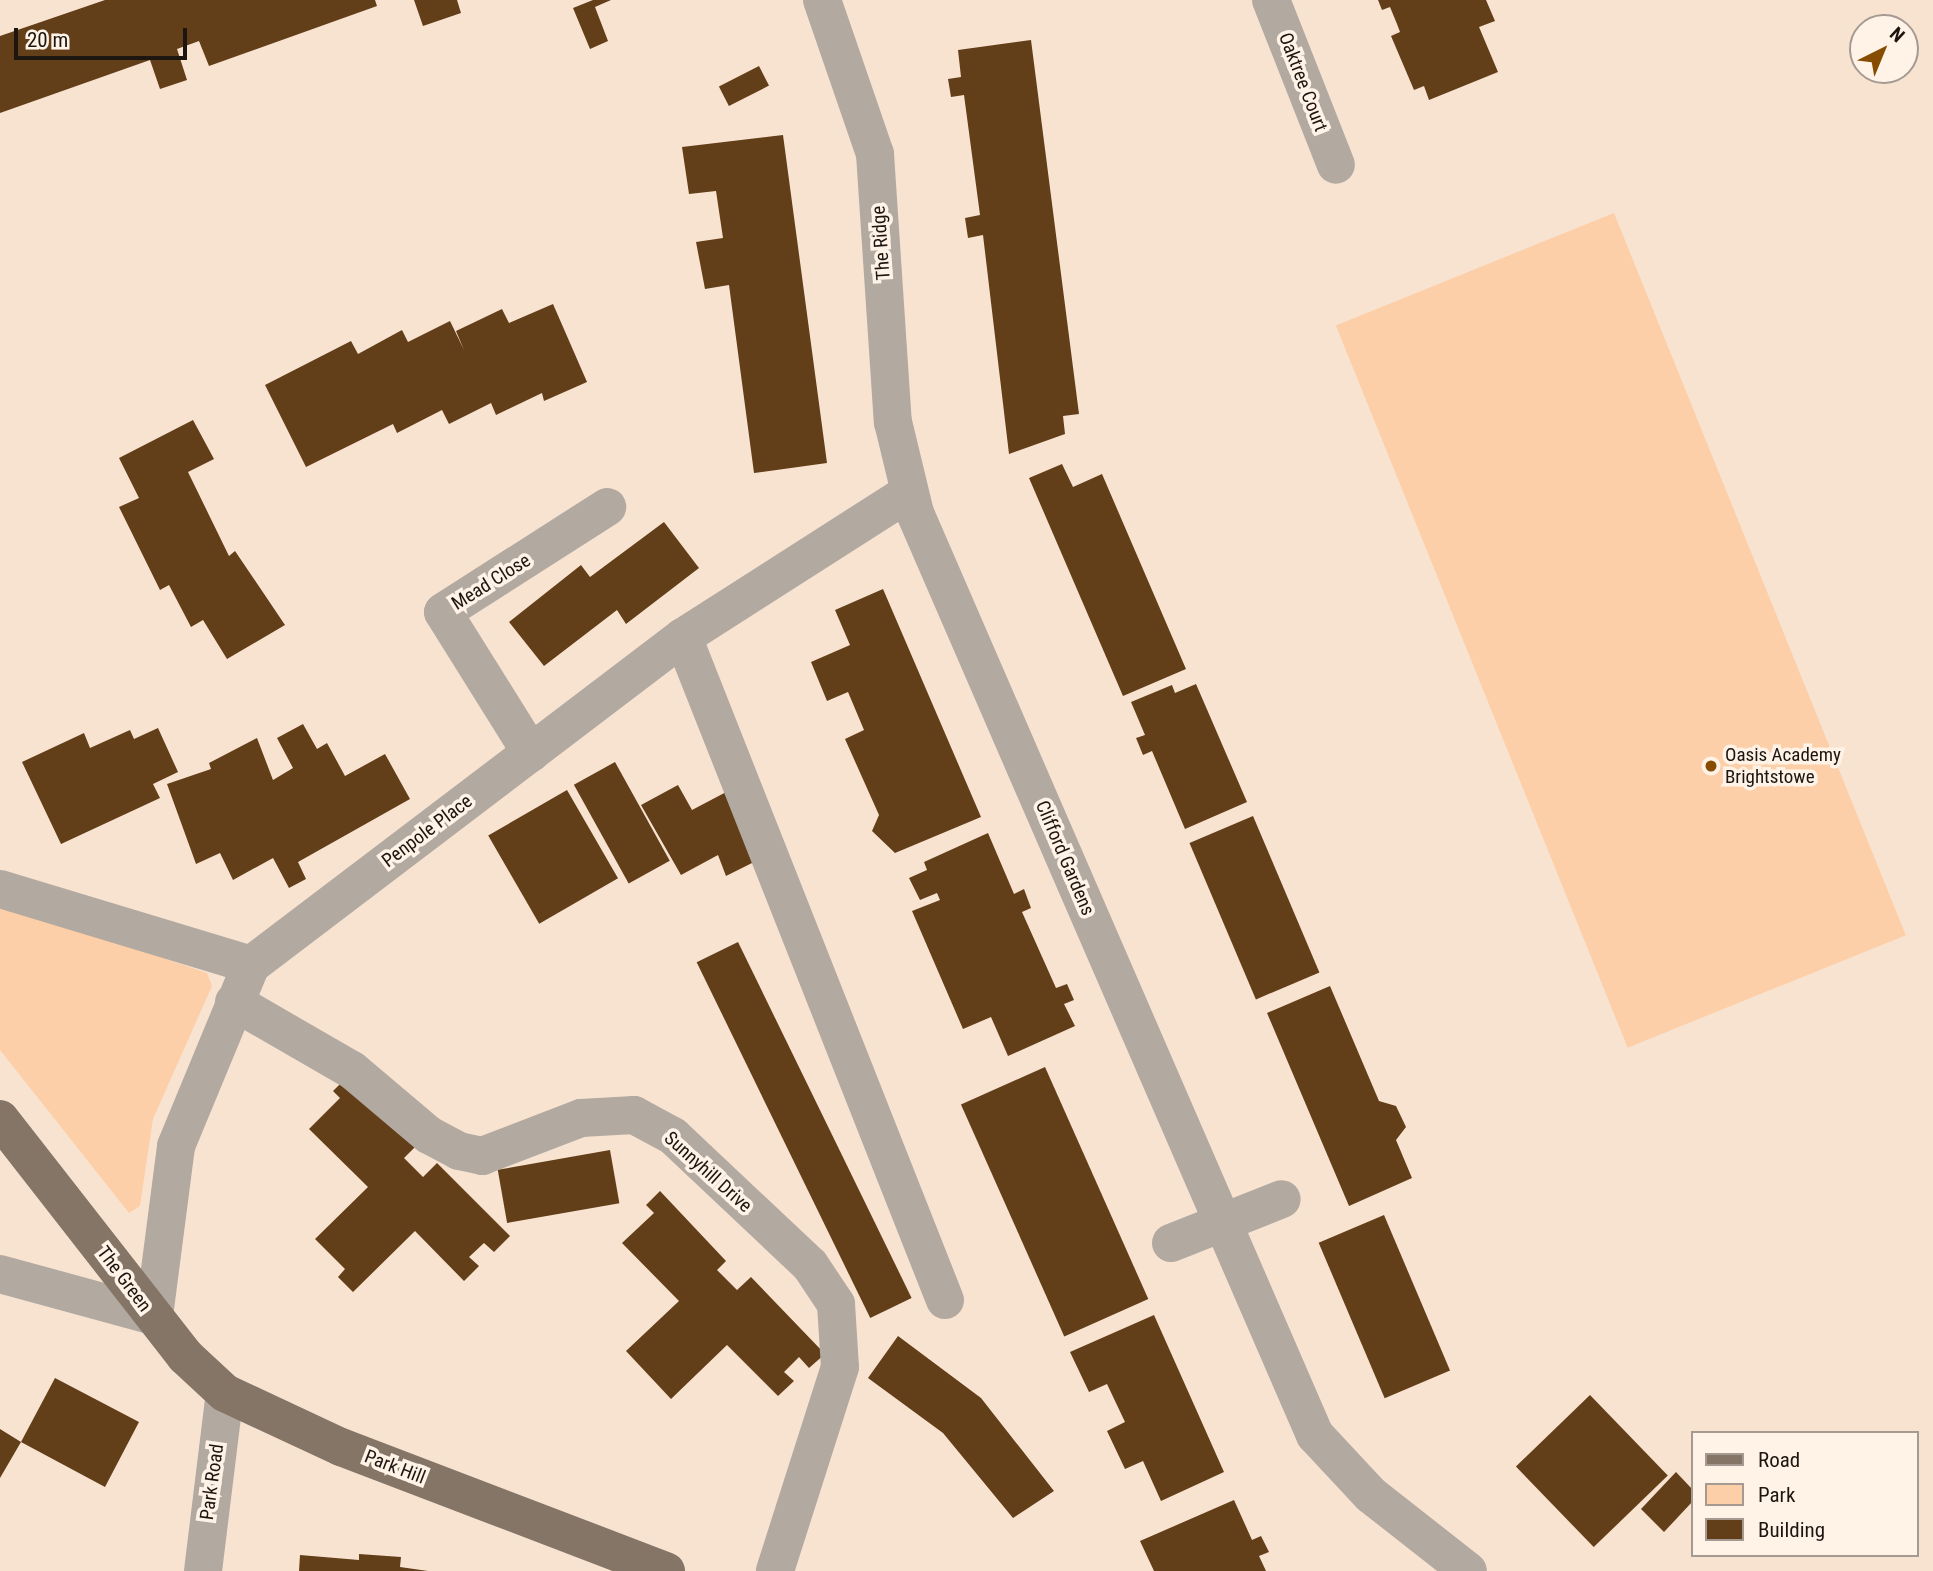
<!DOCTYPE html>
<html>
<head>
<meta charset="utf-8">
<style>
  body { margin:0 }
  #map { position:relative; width:1933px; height:1571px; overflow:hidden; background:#f8e3d1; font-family:"Roboto Condensed",sans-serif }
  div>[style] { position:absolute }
  .green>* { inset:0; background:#fccfa8; transform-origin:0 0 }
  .building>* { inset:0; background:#623e19; transform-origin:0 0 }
  .minor>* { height:38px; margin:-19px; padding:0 19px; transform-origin:19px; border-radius:19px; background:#b2a9a1 }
  .major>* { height:38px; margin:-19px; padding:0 19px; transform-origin:19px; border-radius:19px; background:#847567 }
  .dots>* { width:19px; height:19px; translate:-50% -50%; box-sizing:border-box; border:4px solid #fff2e7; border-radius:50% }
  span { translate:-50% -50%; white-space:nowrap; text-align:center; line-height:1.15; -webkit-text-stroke:7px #fff2e7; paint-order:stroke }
  .street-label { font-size:19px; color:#1d1610 }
  .poi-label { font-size:19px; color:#1d1610 }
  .left { translate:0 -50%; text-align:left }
  .legend { position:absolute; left:1691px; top:1431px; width:228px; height:126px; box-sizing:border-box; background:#fff2e7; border:2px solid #a59a91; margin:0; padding:9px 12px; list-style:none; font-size:21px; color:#1d1610 }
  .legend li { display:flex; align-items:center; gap:14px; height:35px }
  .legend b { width:35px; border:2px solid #a59a91 }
  .north { position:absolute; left:1849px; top:14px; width:70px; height:70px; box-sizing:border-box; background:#fff2e7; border:2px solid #a59a91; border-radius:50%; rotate:43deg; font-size:19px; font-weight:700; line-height:28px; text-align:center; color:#1d1610 }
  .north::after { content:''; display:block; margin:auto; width:24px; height:32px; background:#864d00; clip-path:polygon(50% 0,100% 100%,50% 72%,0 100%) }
  .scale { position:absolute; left:14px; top:28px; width:173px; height:32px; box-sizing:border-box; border:4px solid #1d1610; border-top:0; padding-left:9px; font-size:21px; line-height:24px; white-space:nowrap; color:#1d1610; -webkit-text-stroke:5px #fff2e7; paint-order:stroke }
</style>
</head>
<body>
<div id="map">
  <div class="green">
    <div style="left:1614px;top:213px;width:779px;height:300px;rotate:68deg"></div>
    <div style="clip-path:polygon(0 902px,207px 973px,212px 986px,153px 1119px,140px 1206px,129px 1213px,0 1050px)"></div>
  </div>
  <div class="building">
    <div style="clip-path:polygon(105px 0,375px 0,377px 6px,209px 66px,199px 41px,177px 49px,187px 80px,160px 89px,150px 60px,0 113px,0 36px)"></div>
    <div style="clip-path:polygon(414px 0,457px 0,461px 13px,423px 26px)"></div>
    <div style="clip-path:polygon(593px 0,611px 0,595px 7px,608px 41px,590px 49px,573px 8px)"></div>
    <div style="clip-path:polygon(1378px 0,1486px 0,1495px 21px,1479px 27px,1498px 72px,1429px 100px,1424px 86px,1414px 90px,1391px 36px,1400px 32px,1397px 24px,1390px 7px,1382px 10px)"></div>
    <div style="clip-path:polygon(1031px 40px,1079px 414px,1063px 416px,1065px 434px,1009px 454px,983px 235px,968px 238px,965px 218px,980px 215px,964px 95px,951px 97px,948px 79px,961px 77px,958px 50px)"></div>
    <div style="left:759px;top:66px;width:22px;height:45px;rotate:63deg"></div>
    <div style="clip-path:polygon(783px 135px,827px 463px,754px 473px,729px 285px,705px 289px,696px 242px,723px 238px,716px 191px,689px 194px,682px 147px)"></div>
    <div style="clip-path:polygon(553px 304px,587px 382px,544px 401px,542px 393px,496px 415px,491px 403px,449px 424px,442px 410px,397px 433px,393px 424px,306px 467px,265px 385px,351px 341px,358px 354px,402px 330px,408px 342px,450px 321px,464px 350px,456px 331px,502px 309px,509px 323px)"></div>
    <div style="clip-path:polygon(193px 420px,214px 459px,188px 472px,229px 556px,235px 551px,285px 625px,227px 659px,203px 620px,191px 627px,169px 585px,160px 590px,119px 507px,139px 498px,119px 458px)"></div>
    <div style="clip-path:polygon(1062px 464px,1073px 487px,1102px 474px,1186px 669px,1123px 696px,1029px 478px)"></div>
    <div style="clip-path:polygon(664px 522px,699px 568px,626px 624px,617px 610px,544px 666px,509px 622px,581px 565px,590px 577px)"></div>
    <div style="clip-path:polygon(883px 589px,981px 817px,895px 853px,872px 831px,879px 815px,845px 739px,864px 730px,848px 692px,827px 701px,811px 662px,850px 645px,835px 610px)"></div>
    <div style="clip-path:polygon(1196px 684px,1247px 802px,1185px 829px,1152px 751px,1143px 755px,1136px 738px,1145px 735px,1131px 702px,1172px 685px,1175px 693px)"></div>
    <div style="clip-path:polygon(303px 724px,317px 749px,327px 743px,345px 776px,385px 754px,410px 799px,298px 862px,306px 879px,289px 888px,273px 858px,233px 880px,220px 853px,196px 864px,167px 784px,211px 769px,209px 763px,257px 738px,273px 780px,293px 768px,277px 738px)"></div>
    <div style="clip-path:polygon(158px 728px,178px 772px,153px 784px,160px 798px,61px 844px,22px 762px,84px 733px,90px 748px,130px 730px,134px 739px)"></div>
    <div style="left:615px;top:762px;width:113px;height:47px;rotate:61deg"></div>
    <div style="clip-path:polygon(678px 785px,692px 810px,730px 790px,764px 857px,726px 876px,718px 855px,681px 875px,641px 805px)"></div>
    <div style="left:567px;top:790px;width:102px;height:91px;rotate:60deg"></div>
    <div style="left:1253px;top:816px;width:170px;height:69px;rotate:67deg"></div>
    <div style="clip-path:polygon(988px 833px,1014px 894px,1024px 889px,1031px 908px,1022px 912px,1056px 988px,1067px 984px,1074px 1000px,1064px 1004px,1075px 1026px,1008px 1056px,991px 1017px,963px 1029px,912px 911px,940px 900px,937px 893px,920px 900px,909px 878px,927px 870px,924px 862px)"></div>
    <div style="left:738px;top:942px;width:396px;height:46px;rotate:64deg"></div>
    <div style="clip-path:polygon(1330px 986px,1379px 1101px,1396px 1106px,1406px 1127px,1396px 1140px,1412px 1178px,1349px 1206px,1267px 1013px)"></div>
    <div style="left:1045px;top:1067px;width:254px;height:92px;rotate:66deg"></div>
    <div style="clip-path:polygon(346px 1078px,415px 1147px,404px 1158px,423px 1177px,437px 1163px,510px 1236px,494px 1252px,484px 1243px,469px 1257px,479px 1266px,464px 1281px,415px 1231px,353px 1292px,338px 1277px,345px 1269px,315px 1239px,368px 1187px,309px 1129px,340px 1098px,333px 1091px)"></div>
    <div style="left:610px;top:1150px;width:54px;height:114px;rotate:80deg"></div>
    <div style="clip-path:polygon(660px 1191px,726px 1261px,717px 1270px,737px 1290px,751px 1277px,825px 1354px,809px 1368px,799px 1357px,784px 1372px,794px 1381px,778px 1396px,727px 1345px,671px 1399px,626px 1351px,679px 1301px,622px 1243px,654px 1213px,646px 1205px)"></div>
    <div style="left:1384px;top:1215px;width:169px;height:71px;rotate:67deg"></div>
    <div style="clip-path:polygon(1154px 1315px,1224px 1472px,1161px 1501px,1143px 1461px,1125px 1469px,1107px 1431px,1125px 1422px,1107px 1384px,1089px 1392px,1070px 1352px)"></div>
    <div style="clip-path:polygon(898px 1336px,981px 1398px,1054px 1491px,1013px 1518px,943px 1433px,868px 1378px)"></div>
    <div style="clip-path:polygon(55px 1378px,139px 1422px,105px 1487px,21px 1442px,0 1478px,0 1429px,21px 1442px)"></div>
    <div style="left:1590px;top:1395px;width:112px;height:103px;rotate:46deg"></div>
    <div style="clip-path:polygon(1676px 1472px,1693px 1490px,1693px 1501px,1664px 1532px,1641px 1509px)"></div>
    <div style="clip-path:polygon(1234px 1500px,1252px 1540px,1261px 1536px,1269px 1552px,1259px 1556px,1266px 1571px,1154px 1571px,1140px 1541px)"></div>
    <div style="clip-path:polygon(359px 1554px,401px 1557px,400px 1567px,428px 1571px,299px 1571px,300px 1555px,359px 1560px)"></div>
  </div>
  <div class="minor">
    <div style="left:822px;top:0;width:163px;rotate:71deg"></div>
    <div style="left:875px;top:154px;width:269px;rotate:86.2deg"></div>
    <div style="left:893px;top:422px;width:94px;rotate:76.4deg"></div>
    <div style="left:915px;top:513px;width:1005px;rotate:66.55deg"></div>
    <div style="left:1315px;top:1435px;width:82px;rotate:47deg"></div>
    <div style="left:1371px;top:1495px;width:123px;rotate:38.1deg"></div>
    <div style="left:1271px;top:0;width:177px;rotate:68.5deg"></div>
    <div style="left:683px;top:637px;width:713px;rotate:68.44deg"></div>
    <div style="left:531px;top:753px;width:166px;rotate:-122deg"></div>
    <div style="left:443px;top:612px;width:195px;rotate:-32.6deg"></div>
    <div style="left:0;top:889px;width:262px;rotate:16.8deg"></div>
    <div style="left:234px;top:1002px;width:136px;rotate:30deg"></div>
    <div style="left:352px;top:1070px;width:101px;rotate:40.2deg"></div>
    <div style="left:429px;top:1135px;width:34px;rotate:28deg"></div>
    <div style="left:459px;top:1151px;width:24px;rotate:12deg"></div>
    <div style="left:482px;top:1156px;width:106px;rotate:-21deg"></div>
    <div style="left:581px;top:1118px;width:53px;rotate:-3.2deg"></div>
    <div style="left:634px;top:1115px;width:44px;rotate:28.3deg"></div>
    <div style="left:673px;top:1136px;width:188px;rotate:43.3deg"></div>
    <div style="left:810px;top:1265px;width:47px;rotate:56.3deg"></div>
    <div style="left:836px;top:1304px;width:63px;rotate:86.4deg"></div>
    <div style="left:840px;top:1367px;width:214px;rotate:107.7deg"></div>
    <div style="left:1171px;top:1243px;width:119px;rotate:-21.6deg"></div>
    <div style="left:0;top:1274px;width:160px;rotate:15.3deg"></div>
    <div style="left:154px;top:1316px;width:171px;rotate:-82.6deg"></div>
    <div style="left:176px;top:1146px;width:196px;rotate:-67.5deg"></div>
    <div style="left:251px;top:965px;width:542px;rotate:-37.21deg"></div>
    <div style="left:683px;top:637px;width:267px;rotate:-32.6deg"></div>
    <div style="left:203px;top:1571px;width:179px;rotate:-83deg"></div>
  </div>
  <div class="major">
    <div style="left:0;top:1119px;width:301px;rotate:52deg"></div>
    <div style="left:185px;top:1356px;width:54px;rotate:42.8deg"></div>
    <div style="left:225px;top:1393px;width:128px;rotate:25deg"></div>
    <div style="left:341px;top:1447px;width:348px;rotate:20.9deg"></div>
  </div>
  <div class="dots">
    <div style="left:1711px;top:766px;background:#864d00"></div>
  </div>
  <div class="street-label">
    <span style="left:1303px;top:82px;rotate:69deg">Oaktree Court</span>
    <span style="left:881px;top:243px;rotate:-94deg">The Ridge</span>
    <span style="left:491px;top:582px;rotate:-32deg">Mead Close</span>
    <span style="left:427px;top:831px;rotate:-37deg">Penpole Place</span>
    <span style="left:1065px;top:858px;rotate:67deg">Clifford Gardens</span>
    <span style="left:708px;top:1172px;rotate:42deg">Sunnyhill Drive</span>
    <span style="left:124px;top:1279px;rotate:53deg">The Green</span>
    <span style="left:395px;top:1467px;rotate:21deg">Park Hill</span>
    <span style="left:212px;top:1482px;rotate:-82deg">Park Road</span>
  </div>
  <div class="poi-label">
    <span class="left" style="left:1725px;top:766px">Oasis Academy<br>Brightstowe</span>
  </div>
  <ul class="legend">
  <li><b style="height:9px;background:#847567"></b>Road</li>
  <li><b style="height:19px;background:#fccfa8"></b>Park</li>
  <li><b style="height:19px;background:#623e19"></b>Building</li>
  </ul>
  <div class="north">N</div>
  <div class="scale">20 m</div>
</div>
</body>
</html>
